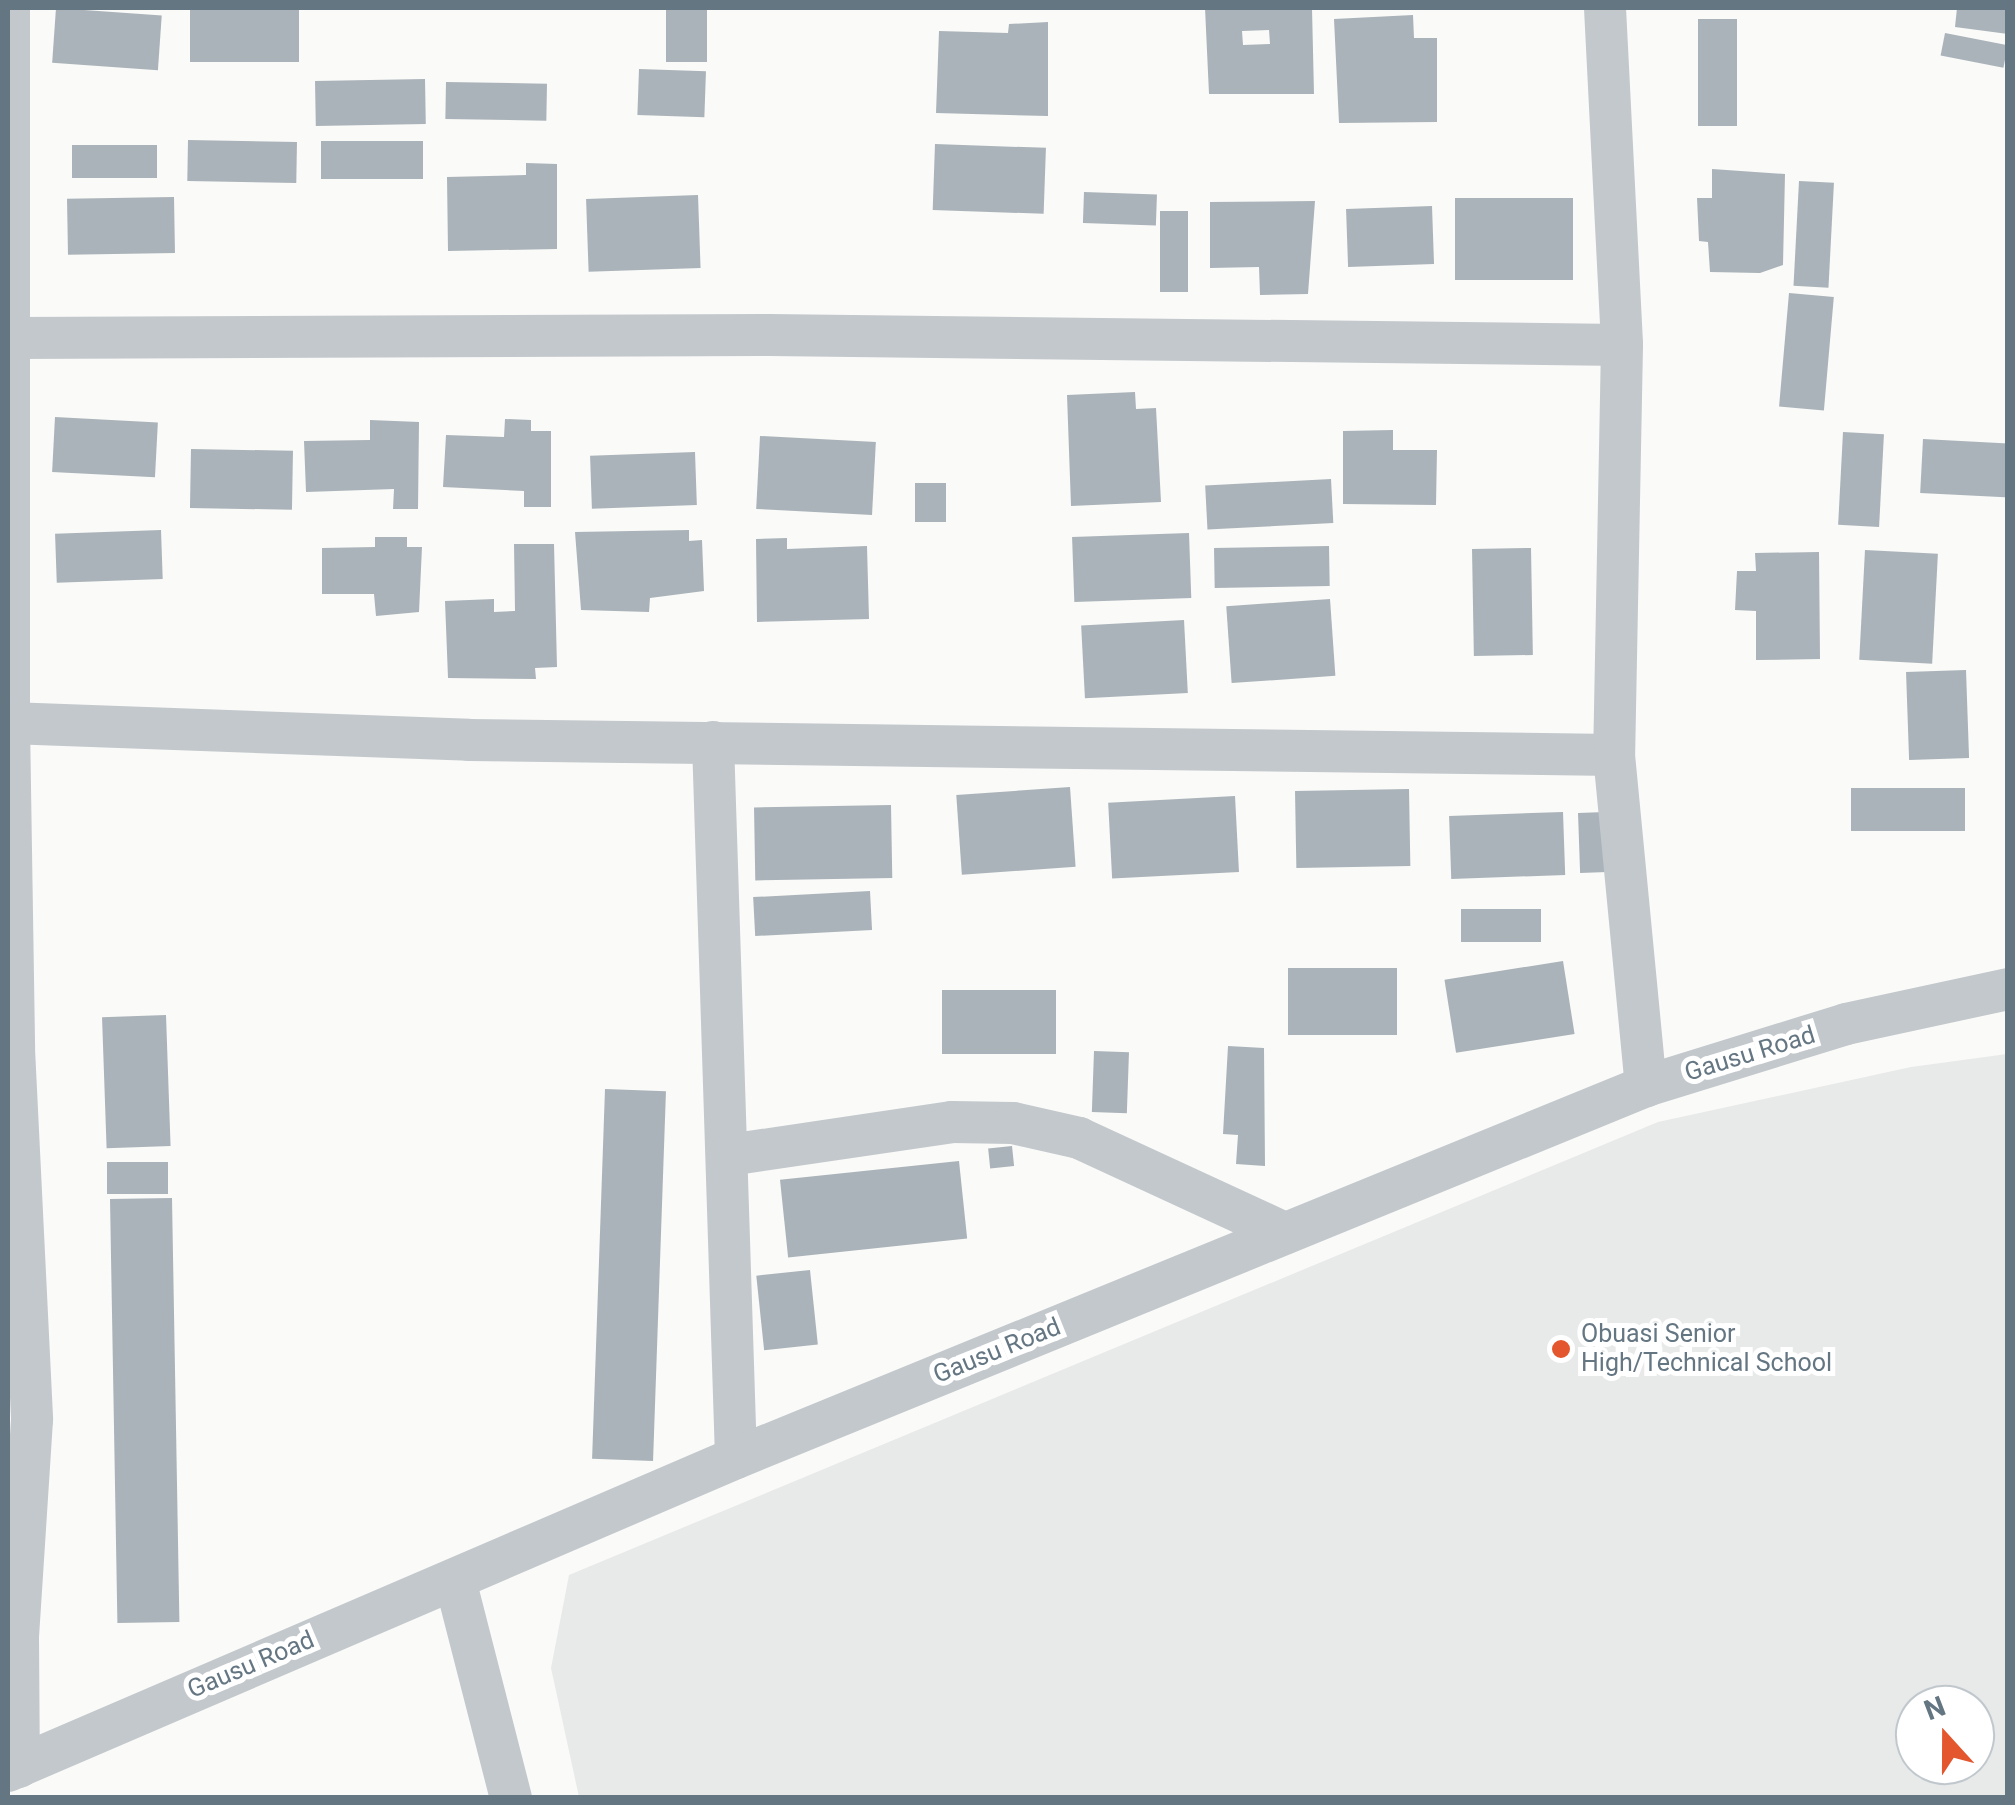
<!DOCTYPE html>
<html>
<head>
<meta charset="utf-8">
<style>
  body { margin:0 }
  #map { position:relative; width:2015px; height:1805px; overflow:hidden; background:#fafaf8; font-family:Roboto,sans-serif }
  div>[style] { position:absolute }
  .built>* { inset:0; background:#e8e9e9 }
  .building>* { inset:0; background:#aab3b9; transform-origin:0 0 }
  .street>* { height:42px; margin:-21px; padding:0 21px; transform-origin:21px; border-radius:21px; background:#c3c8cc }
  .dots>* { width:28px; height:28px; translate:-50% -50%; box-sizing:border-box; border:5px solid #fff; border-radius:50% }
  span { translate:-50% -50%; white-space:nowrap; text-align:center; line-height:1.15; -webkit-text-stroke:10px #fff; paint-order:stroke }
  .street-label { font-size:25px; color:#657683 }
  .poi-label { font-size:25px; color:#657683 }
  .left { translate:0 -50%; text-align:left }
  .frame { position:absolute; inset:0; border:10px solid #657683; pointer-events:none }
  .north { position:absolute; left:1895px; top:1685px; width:100px; height:100px; box-sizing:border-box; background:#fff; border:2px solid #c1c8cd; border-radius:50%; rotate:339deg; font-size:28px; font-weight:700; line-height:40px; text-align:center; color:#657683 }
  .north::after { content:''; display:block; margin:auto; width:35px; height:45px; background:#e4572e; clip-path:polygon(50% 0,100% 100%,50% 72%,0 100%) }
</style>
</head>
<body>
<div id="map">
  <div class="built">
    <div style="clip-path:polygon(evenodd,2007px 1054px,2007px 1797px,579px 1797px,551px 1668px,569px 1575px,1658px 1122px,1911px 1067px,2007px 1054px,1915px 1705px,1975px 1705px,1975px 1765px,1915px 1765px,1915px 1705px)"></div>
  </div>
  <div class="building">
    <div style="left:56px;top:8px;width:106px;height:55px;rotate:4deg"></div>
    <div style="left:190px;top:8px;width:109px;height:54px"></div>
    <div style="left:666px;top:8px;width:41px;height:54px"></div>
    <div style="clip-path:polygon(evenodd,1205px 8px,1312px 8px,1314px 94px,1209px 94px,1205px 8px,1269px 30px,1270px 44px,1243px 45px,1242px 31px,1269px 30px)"></div>
    <div style="clip-path:polygon(1957px 8px,2008px 8px,2008px 34px,1955px 27px)"></div>
    <div style="clip-path:polygon(1413px 15px,1414px 38px,1437px 38px,1437px 122px,1339px 123px,1334px 19px)"></div>
    <div style="left:1698px;top:19px;width:39px;height:107px"></div>
    <div style="clip-path:polygon(1048px 22px,1048px 116px,936px 113px,939px 31px,1008px 33px,1009px 24px)"></div>
    <div style="left:1945px;top:33px;width:64px;height:23px;rotate:11deg"></div>
    <div style="left:639px;top:69px;width:67px;height:46px;rotate:2deg"></div>
    <div style="left:425px;top:79px;width:45px;height:110px;rotate:89deg"></div>
    <div style="left:446px;top:82px;width:101px;height:37px;rotate:1deg"></div>
    <div style="left:188px;top:140px;width:109px;height:41px;rotate:1deg"></div>
    <div style="left:423px;top:141px;width:38px;height:102px;rotate:90deg"></div>
    <div style="left:935px;top:144px;width:111px;height:66px;rotate:2deg"></div>
    <div style="left:72px;top:145px;width:85px;height:33px"></div>
    <div style="clip-path:polygon(526px 163px,557px 164px,557px 249px,448px 251px,447px 177px,526px 175px)"></div>
    <div style="clip-path:polygon(1712px 169px,1785px 174px,1783px 265px,1760px 273px,1710px 272px,1708px 242px,1699px 241px,1697px 198px,1712px 198px)"></div>
    <div style="left:1799px;top:181px;width:35px;height:105px;rotate:3deg"></div>
    <div style="left:1084px;top:192px;width:73px;height:31px;rotate:2deg"></div>
    <div style="left:698px;top:195px;width:73px;height:112px;rotate:88deg"></div>
    <div style="left:174px;top:197px;width:56px;height:107px;rotate:89deg"></div>
    <div style="left:1455px;top:198px;width:118px;height:82px"></div>
    <div style="clip-path:polygon(1315px 201px,1308px 294px,1260px 295px,1259px 267px,1210px 268px,1210px 202px)"></div>
    <div style="left:1432px;top:206px;width:58px;height:86px;rotate:88deg"></div>
    <div style="left:1188px;top:211px;width:81px;height:28px;rotate:90deg"></div>
    <div style="left:1789px;top:293px;width:45px;height:114px;rotate:5deg"></div>
    <div style="clip-path:polygon(1135px 392px,1136px 409px,1156px 408px,1161px 502px,1071px 506px,1067px 395px)"></div>
    <div style="left:55px;top:417px;width:103px;height:55px;rotate:3deg"></div>
    <div style="clip-path:polygon(505px 419px,531px 420px,531px 431px,551px 431px,551px 507px,524px 507px,524px 491px,443px 487px,446px 435px,504px 437px)"></div>
    <div style="clip-path:polygon(370px 420px,419px 422px,418px 509px,393px 509px,394px 489px,306px 492px,304px 441px,370px 440px)"></div>
    <div style="clip-path:polygon(1393px 430px,1393px 450px,1437px 450px,1436px 505px,1343px 504px,1343px 431px)"></div>
    <div style="left:1843px;top:432px;width:41px;height:93px;rotate:3deg"></div>
    <div style="left:760px;top:436px;width:116px;height:73px;rotate:3deg"></div>
    <div style="left:1923px;top:439px;width:85px;height:54px;rotate:3deg"></div>
    <div style="left:191px;top:449px;width:102px;height:59px;rotate:1deg"></div>
    <div style="left:695px;top:452px;width:53px;height:105px;rotate:88deg"></div>
    <div style="left:1331px;top:479px;width:44px;height:126px;rotate:87deg"></div>
    <div style="left:915px;top:483px;width:31px;height:39px"></div>
    <div style="left:161px;top:530px;width:49px;height:106px;rotate:88deg"></div>
    <div style="clip-path:polygon(689px 530px,689px 541px,702px 540px,704px 591px,650px 598px,649px 612px,581px 610px,575px 532px)"></div>
    <div style="left:1189px;top:533px;width:65px;height:117px;rotate:88deg"></div>
    <div style="clip-path:polygon(375px 537px,407px 537px,407px 547px,422px 547px,419px 612px,376px 616px,374px 594px,322px 594px,322px 548px,375px 547px)"></div>
    <div style="clip-path:polygon(787px 538px,787px 549px,867px 546px,869px 619px,757px 622px,756px 539px)"></div>
    <div style="clip-path:polygon(514px 544px,554px 544px,557px 667px,535px 668px,536px 679px,448px 678px,445px 601px,494px 599px,494px 612px,515px 611px)"></div>
    <div style="left:1329px;top:546px;width:40px;height:115px;rotate:89deg"></div>
    <div style="left:1531px;top:548px;width:107px;height:59px;rotate:89deg"></div>
    <div style="left:1865px;top:550px;width:73px;height:110px;rotate:3deg"></div>
    <div style="clip-path:polygon(1819px 552px,1820px 659px,1756px 660px,1756px 611px,1735px 610px,1737px 571px,1756px 571px,1755px 553px)"></div>
    <div style="left:1330px;top:599px;width:77px;height:104px;rotate:86deg"></div>
    <div style="left:1184px;top:620px;width:73px;height:103px;rotate:87deg"></div>
    <div style="left:1966px;top:670px;width:88px;height:60px;rotate:88deg"></div>
    <div style="left:1070px;top:787px;width:80px;height:114px;rotate:86deg"></div>
    <div style="left:1965px;top:788px;width:43px;height:114px;rotate:90deg"></div>
    <div style="left:1409px;top:789px;width:77px;height:114px;rotate:89deg"></div>
    <div style="left:1235px;top:796px;width:76px;height:127px;rotate:87deg"></div>
    <div style="left:891px;top:805px;width:73px;height:137px;rotate:89deg"></div>
    <div style="left:1563px;top:812px;width:63px;height:114px;rotate:88deg"></div>
    <div style="left:1605px;top:812px;width:60px;height:27px;rotate:88deg"></div>
    <div style="left:870px;top:891px;width:39px;height:117px;rotate:87deg"></div>
    <div style="left:1541px;top:909px;width:33px;height:80px;rotate:90deg"></div>
    <div style="left:1563px;top:961px;width:74px;height:120px;rotate:81deg"></div>
    <div style="left:1397px;top:968px;width:67px;height:109px;rotate:90deg"></div>
    <div style="left:1056px;top:990px;width:64px;height:114px;rotate:90deg"></div>
    <div style="left:166px;top:1015px;width:131px;height:64px;rotate:88deg"></div>
    <div style="clip-path:polygon(1228px 1046px,1264px 1048px,1265px 1166px,1236px 1164px,1238px 1135px,1223px 1134px)"></div>
    <div style="left:1094px;top:1051px;width:35px;height:61px;rotate:2deg"></div>
    <div style="left:605px;top:1089px;width:61px;height:370px;rotate:2deg"></div>
    <div style="left:1012px;top:1146px;width:20px;height:24px;rotate:84deg"></div>
    <div style="left:959px;top:1161px;width:78px;height:180px;rotate:84deg"></div>
    <div style="left:107px;top:1162px;width:61px;height:32px"></div>
    <div style="left:172px;top:1198px;width:424px;height:62px;rotate:89deg"></div>
    <div style="left:810px;top:1270px;width:75px;height:54px;rotate:84deg"></div>
  </div>
  <div class="street">
    <div style="left:9px;top:8px;width:715px;rotate:90deg"></div>
    <div style="left:9px;top:723px;width:460px;rotate:2.1deg"></div>
    <div style="left:469px;top:740px;width:1145px;rotate:0.75deg"></div>
    <div style="left:1605px;top:8px;width:337px;rotate:87.1deg"></div>
    <div style="left:1622px;top:345px;width:410px;rotate:91.1deg"></div>
    <div style="left:1614px;top:755px;width:333px;rotate:84.5deg"></div>
    <div style="left:13px;top:338px;width:756px;rotate:-0.23deg"></div>
    <div style="left:769px;top:335px;width:853px;rotate:0.67deg"></div>
    <div style="left:9px;top:723px;width:326px;rotate:89.1deg"></div>
    <div style="left:14px;top:1049px;width:371px;rotate:87.2deg"></div>
    <div style="left:32px;top:1420px;width:218px;rotate:93.7deg"></div>
    <div style="left:18px;top:1638px;width:129px;rotate:89.6deg"></div>
    <div style="left:713px;top:742px;width:716px;rotate:88.16deg"></div>
    <div style="left:729px;top:1155px;width:225px;rotate:-8.4deg"></div>
    <div style="left:952px;top:1122px;width:61px;rotate:0.9deg"></div>
    <div style="left:1013px;top:1123px;width:68px;rotate:12.8deg"></div>
    <div style="left:1079px;top:1138px;width:227px;rotate:24.8deg"></div>
    <div style="left:455px;top:1580px;width:225px;rotate:75.6deg"></div>
    <div style="left:8px;top:1771px;width:792px;rotate:-23.27deg"></div>
    <div style="left:736px;top:1458px;width:983px;rotate:-22.23deg"></div>
    <div style="left:1646px;top:1086px;width:209px;rotate:-17.2deg"></div>
    <div style="left:1846px;top:1024px;width:166px;rotate:-12.2deg"></div>
  </div>
  <div class="dots">
    <div style="left:1561px;top:1349px;background:#e4572e"></div>
  </div>
  <div class="street-label">
    <span style="left:1750px;top:1054px;rotate:-17deg">Gausu Road</span>
    <span style="left:997px;top:1351px;rotate:-22deg">Gausu Road</span>
    <span style="left:251px;top:1665px;rotate:-23deg">Gausu Road</span>
  </div>
  <div class="poi-label">
    <span class="left" style="left:1581px;top:1349px">Obuasi Senior<br>High/Technical School</span>
  </div>
  <div class="frame"></div>
  <div class="north">N</div>
</div>
</body>
</html>
